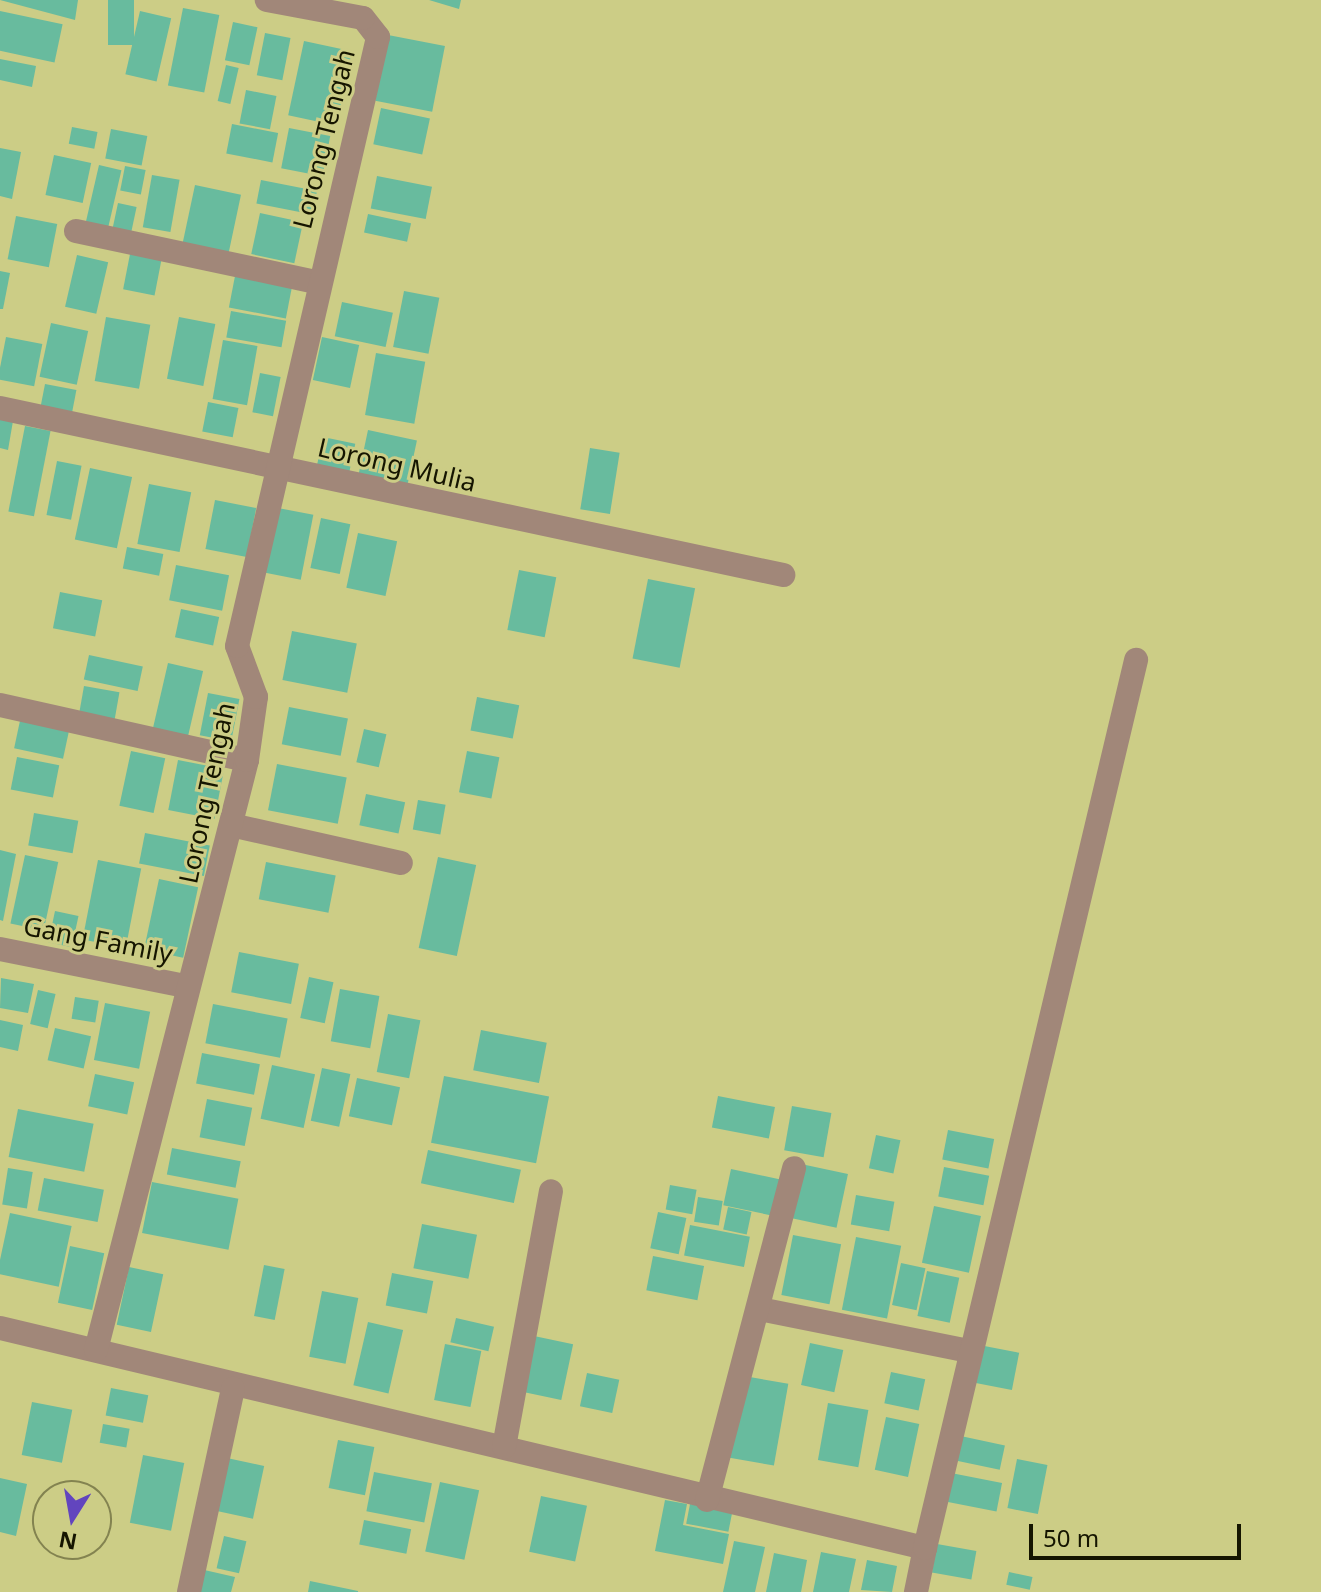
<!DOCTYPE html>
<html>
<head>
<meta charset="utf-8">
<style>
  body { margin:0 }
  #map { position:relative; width:1321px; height:1592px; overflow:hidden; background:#cccd86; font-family:"Noto Sans",sans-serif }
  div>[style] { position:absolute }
  .building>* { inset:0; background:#68bb9e; transform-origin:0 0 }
  .street>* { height:24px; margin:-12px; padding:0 12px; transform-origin:12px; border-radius:12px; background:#a18779 }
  span { translate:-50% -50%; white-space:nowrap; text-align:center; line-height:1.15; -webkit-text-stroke:6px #cccd86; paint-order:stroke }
  .street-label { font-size:26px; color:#151500 }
  .north { position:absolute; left:32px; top:1480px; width:80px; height:80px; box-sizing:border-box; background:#cccd86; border:2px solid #838350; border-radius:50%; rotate:191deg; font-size:22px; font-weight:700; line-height:32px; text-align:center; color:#151500 }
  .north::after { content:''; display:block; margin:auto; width:28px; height:36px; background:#6245be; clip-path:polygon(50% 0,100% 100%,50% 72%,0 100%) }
  .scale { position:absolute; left:1029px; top:1524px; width:212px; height:36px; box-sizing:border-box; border:4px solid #151500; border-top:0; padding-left:10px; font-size:24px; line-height:28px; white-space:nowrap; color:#151500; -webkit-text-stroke:6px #cccd86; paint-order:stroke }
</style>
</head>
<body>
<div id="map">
  <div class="building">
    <div style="clip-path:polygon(0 0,78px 0,75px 20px)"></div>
    <div style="left:108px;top:0;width:26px;height:45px"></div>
    <div style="clip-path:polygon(429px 0,461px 0,459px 9px)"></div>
    <div style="left:183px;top:8px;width:37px;height:79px;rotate:11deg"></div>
    <div style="left:0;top:11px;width:64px;height:39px;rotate:12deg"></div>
    <div style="left:140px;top:11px;width:32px;height:65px;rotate:13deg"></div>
    <div style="left:233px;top:22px;width:25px;height:39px;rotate:12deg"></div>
    <div style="left:265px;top:33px;width:26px;height:43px;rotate:11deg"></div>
    <div style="left:388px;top:35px;width:58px;height:67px;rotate:11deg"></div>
    <div style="left:304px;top:41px;width:49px;height:76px;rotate:12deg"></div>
    <div style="clip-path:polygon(0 59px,36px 66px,32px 87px,0 80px)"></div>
    <div style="left:226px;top:65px;width:13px;height:37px;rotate:13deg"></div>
    <div style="left:246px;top:90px;width:31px;height:34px;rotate:11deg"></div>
    <div style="left:381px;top:108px;width:50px;height:37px;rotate:12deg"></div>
    <div style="left:232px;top:124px;width:47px;height:30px;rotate:11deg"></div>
    <div style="left:72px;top:127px;width:26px;height:17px;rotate:11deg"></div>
    <div style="left:289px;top:128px;width:42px;height:41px;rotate:11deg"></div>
    <div style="left:111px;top:129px;width:37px;height:30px;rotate:11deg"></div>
    <div style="clip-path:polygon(0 148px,21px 152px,12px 199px,0 196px)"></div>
    <div style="left:54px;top:155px;width:38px;height:41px;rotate:12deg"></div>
    <div style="left:99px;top:165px;width:23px;height:63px;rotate:13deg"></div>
    <div style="left:125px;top:166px;width:21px;height:25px;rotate:11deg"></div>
    <div style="left:152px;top:175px;width:28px;height:53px;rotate:10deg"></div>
    <div style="left:377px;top:176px;width:56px;height:33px;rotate:11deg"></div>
    <div style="left:261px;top:180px;width:57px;height:24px;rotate:11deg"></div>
    <div style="left:195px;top:185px;width:47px;height:60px;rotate:12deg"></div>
    <div style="left:118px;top:203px;width:19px;height:25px;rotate:12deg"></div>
    <div style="left:260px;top:213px;width:44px;height:42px;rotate:12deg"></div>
    <div style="left:368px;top:214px;width:44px;height:19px;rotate:12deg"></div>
    <div style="left:16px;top:216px;width:42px;height:44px;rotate:11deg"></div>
    <div style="left:130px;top:254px;width:32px;height:36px;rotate:11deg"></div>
    <div style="left:77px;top:255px;width:32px;height:53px;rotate:13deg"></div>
    <div style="clip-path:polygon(0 271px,10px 273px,3px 309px,0 309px)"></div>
    <div style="left:235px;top:276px;width:58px;height:32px;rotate:11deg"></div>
    <div style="left:404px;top:291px;width:36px;height:57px;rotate:11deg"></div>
    <div style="left:342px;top:302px;width:52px;height:35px;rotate:12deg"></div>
    <div style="left:231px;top:311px;width:56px;height:27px;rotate:10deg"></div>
    <div style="left:106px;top:317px;width:45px;height:65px;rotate:10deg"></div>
    <div style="left:179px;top:317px;width:37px;height:63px;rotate:11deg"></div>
    <div style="left:51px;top:323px;width:38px;height:55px;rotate:12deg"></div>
    <div style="left:6px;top:337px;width:37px;height:43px;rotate:11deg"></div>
    <div style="left:322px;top:337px;width:38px;height:44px;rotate:12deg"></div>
    <div style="left:223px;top:340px;width:35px;height:60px;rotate:10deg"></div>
    <div style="left:376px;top:353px;width:50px;height:63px;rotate:10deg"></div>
    <div style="left:260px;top:373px;width:21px;height:40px;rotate:11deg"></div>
    <div style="left:45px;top:384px;width:32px;height:25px;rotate:11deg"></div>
    <div style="left:208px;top:402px;width:31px;height:30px;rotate:11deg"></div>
    <div style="clip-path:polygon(0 418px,13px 421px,8px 450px,0 448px)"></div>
    <div style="left:25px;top:426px;width:26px;height:87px;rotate:11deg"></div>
    <div style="left:368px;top:430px;width:50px;height:47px;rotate:12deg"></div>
    <div style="left:323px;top:437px;width:33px;height:29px;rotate:12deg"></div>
    <div style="left:590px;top:448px;width:30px;height:62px;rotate:9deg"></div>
    <div style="left:57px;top:461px;width:25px;height:55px;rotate:11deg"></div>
    <div style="left:90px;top:468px;width:43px;height:73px;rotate:12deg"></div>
    <div style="left:149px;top:484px;width:43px;height:61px;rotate:11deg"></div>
    <div style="left:215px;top:500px;width:42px;height:50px;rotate:11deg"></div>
    <div style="left:278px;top:508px;width:36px;height:66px;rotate:11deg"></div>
    <div style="left:321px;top:518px;width:30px;height:51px;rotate:12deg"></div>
    <div style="left:358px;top:533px;width:40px;height:56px;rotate:12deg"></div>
    <div style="left:127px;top:547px;width:37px;height:22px;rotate:11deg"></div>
    <div style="left:176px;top:565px;width:54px;height:36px;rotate:11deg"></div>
    <div style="left:519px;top:570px;width:38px;height:61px;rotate:11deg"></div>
    <div style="left:648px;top:579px;width:48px;height:81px;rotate:11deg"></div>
    <div style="left:60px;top:592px;width:43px;height:37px;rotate:11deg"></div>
    <div style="left:181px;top:609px;width:39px;height:29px;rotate:12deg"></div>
    <div style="left:292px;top:631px;width:66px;height:50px;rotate:11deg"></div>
    <div style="left:89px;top:655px;width:55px;height:25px;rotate:12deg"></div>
    <div style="left:168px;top:663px;width:36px;height:69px;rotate:13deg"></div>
    <div style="left:84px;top:686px;width:36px;height:31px;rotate:10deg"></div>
    <div style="left:208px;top:693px;width:32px;height:43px;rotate:11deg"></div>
    <div style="left:477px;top:697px;width:43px;height:34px;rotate:11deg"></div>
    <div style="left:289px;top:707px;width:60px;height:38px;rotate:11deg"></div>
    <div style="left:21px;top:716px;width:50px;height:33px;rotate:12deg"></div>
    <div style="left:364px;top:729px;width:23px;height:34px;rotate:13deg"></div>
    <div style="left:131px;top:751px;width:35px;height:56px;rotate:12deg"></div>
    <div style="left:467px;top:751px;width:33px;height:42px;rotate:11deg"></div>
    <div style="left:17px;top:757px;width:43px;height:33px;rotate:11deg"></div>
    <div style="left:178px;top:760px;width:47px;height:51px;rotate:11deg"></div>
    <div style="left:277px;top:764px;width:71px;height:47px;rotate:11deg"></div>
    <div style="left:366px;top:794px;width:40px;height:32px;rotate:12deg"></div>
    <div style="left:418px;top:800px;width:28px;height:30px;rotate:10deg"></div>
    <div style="left:34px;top:813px;width:45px;height:33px;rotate:10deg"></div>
    <div style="left:145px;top:833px;width:66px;height:31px;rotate:11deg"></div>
    <div style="clip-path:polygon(0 850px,16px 854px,3px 921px,0 920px)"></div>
    <div style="left:25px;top:855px;width:34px;height:70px;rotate:12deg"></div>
    <div style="left:438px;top:857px;width:39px;height:93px;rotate:12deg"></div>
    <div style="left:98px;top:860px;width:44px;height:81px;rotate:11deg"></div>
    <div style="left:266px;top:862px;width:71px;height:38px;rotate:11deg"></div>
    <div style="left:159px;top:879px;width:40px;height:72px;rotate:12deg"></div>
    <div style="left:55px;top:911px;width:24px;height:32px;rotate:12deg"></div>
    <div style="left:239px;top:952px;width:61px;height:41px;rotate:11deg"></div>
    <div style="left:309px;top:977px;width:25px;height:42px;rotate:12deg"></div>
    <div style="clip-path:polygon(1px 978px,34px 984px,28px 1013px,0 1008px)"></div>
    <div style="left:340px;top:989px;width:40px;height:53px;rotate:10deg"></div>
    <div style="left:38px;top:990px;width:18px;height:35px;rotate:13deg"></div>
    <div style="left:75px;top:997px;width:24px;height:22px;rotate:9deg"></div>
    <div style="left:105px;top:1003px;width:46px;height:58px;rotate:11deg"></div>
    <div style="left:213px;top:1004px;width:76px;height:40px;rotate:11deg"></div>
    <div style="left:388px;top:1014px;width:33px;height:59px;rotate:11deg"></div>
    <div style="clip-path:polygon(0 1020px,23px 1025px,18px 1051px,0 1047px)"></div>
    <div style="left:55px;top:1028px;width:37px;height:33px;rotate:13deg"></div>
    <div style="left:481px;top:1030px;width:67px;height:41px;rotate:11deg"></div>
    <div style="left:202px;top:1053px;width:59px;height:31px;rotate:11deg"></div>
    <div style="left:272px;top:1065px;width:44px;height:55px;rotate:12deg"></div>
    <div style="left:322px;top:1068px;width:29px;height:54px;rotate:12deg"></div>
    <div style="left:95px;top:1074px;width:40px;height:33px;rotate:12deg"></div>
    <div style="left:444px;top:1076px;width:107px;height:68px;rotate:11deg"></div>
    <div style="left:357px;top:1078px;width:44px;height:39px;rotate:12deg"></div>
    <div style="left:718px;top:1096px;width:58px;height:32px;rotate:11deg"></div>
    <div style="left:207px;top:1099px;width:46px;height:39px;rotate:11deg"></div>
    <div style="left:792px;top:1106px;width:40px;height:45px;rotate:10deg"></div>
    <div style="left:18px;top:1109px;width:77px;height:49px;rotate:11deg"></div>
    <div style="left:948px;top:1130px;width:47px;height:30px;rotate:11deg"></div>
    <div style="left:876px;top:1135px;width:25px;height:34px;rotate:12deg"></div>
    <div style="left:172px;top:1148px;width:70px;height:27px;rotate:11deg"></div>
    <div style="left:428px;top:1150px;width:95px;height:34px;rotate:12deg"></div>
    <div style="left:801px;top:1164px;width:48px;height:55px;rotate:12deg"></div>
    <div style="left:944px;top:1167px;width:46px;height:30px;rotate:11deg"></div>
    <div style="left:8px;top:1168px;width:25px;height:37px;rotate:9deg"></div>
    <div style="left:731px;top:1169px;width:53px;height:37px;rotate:12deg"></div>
    <div style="left:44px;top:1178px;width:61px;height:33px;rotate:11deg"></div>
    <div style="left:152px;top:1182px;width:88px;height:52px;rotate:11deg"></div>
    <div style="left:670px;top:1185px;width:27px;height:25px;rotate:10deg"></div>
    <div style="left:856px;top:1195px;width:39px;height:30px;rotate:10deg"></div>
    <div style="left:698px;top:1197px;width:25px;height:25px;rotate:9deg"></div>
    <div style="left:934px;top:1206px;width:48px;height:58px;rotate:12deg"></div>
    <div style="left:728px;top:1207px;width:24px;height:23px;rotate:12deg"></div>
    <div style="left:658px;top:1212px;width:29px;height:37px;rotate:12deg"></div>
    <div style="left:10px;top:1213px;width:63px;height:62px;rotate:12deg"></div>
    <div style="left:422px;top:1224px;width:56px;height:45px;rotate:11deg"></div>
    <div style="left:690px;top:1225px;width:61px;height:31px;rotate:11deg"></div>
    <div style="left:793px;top:1235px;width:49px;height:61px;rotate:11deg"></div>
    <div style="left:856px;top:1237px;width:46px;height:74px;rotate:11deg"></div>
    <div style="left:70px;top:1246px;width:35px;height:58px;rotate:12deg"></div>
    <div style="left:653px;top:1256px;width:52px;height:35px;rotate:11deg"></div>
    <div style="left:901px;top:1263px;width:25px;height:43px;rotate:12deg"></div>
    <div style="left:264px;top:1265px;width:21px;height:52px;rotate:11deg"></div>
    <div style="left:129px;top:1267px;width:35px;height:59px;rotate:12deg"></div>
    <div style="left:927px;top:1271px;width:33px;height:46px;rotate:12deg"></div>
    <div style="left:392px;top:1273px;width:42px;height:33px;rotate:11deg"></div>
    <div style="left:322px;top:1291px;width:37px;height:67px;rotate:11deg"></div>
    <div style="left:456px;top:1318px;width:39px;height:25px;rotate:13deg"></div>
    <div style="left:368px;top:1322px;width:36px;height:65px;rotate:13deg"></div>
    <div style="left:534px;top:1336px;width:40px;height:57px;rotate:12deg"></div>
    <div style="left:810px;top:1343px;width:34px;height:43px;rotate:12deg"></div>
    <div style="left:445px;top:1344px;width:37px;height:57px;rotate:11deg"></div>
    <div style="left:974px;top:1344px;width:46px;height:38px;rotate:11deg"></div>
    <div style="left:891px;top:1372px;width:35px;height:32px;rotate:12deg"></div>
    <div style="left:587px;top:1373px;width:33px;height:34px;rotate:12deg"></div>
    <div style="left:744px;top:1376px;width:45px;height:83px;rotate:10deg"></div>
    <div style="left:111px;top:1388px;width:38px;height:28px;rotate:11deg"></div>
    <div style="left:32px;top:1402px;width:41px;height:54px;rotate:11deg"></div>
    <div style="left:828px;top:1403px;width:41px;height:58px;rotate:10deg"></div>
    <div style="left:886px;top:1417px;width:34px;height:54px;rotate:12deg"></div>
    <div style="left:103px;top:1424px;width:27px;height:19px;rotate:10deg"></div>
    <div style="left:956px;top:1435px;width:50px;height:25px;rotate:12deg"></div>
    <div style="left:338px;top:1440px;width:37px;height:49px;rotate:11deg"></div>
    <div style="left:143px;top:1455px;width:42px;height:69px;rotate:11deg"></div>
    <div style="left:227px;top:1458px;width:38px;height:54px;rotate:12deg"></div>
    <div style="left:1017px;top:1459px;width:31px;height:50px;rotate:11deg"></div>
    <div style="left:374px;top:1472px;width:59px;height:40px;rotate:11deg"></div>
    <div style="left:951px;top:1473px;width:52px;height:29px;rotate:11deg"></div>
    <div style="clip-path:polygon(0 1478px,27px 1484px,16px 1536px,0 1532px)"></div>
    <div style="left:440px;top:1482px;width:40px;height:71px;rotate:12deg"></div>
    <div style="left:541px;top:1496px;width:47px;height:57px;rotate:12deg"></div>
    <div style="clip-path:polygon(665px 1500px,687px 1504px,683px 1525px,729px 1534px,723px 1564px,655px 1551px)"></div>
    <div style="left:690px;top:1504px;width:43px;height:20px;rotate:11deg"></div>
    <div style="left:364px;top:1520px;width:48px;height:25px;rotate:11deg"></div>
    <div style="left:224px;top:1536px;width:23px;height:33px;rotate:13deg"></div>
    <div style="clip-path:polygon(734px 1541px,765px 1547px,755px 1592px,723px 1592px)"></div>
    <div style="left:937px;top:1544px;width:40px;height:29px;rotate:10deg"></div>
    <div style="clip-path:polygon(821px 1552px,856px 1559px,849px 1592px,813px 1592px)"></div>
    <div style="clip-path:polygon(774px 1553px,807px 1560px,801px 1592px,766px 1592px)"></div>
    <div style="clip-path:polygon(867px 1560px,897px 1566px,892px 1592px,861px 1590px)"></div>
    <div style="clip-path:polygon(200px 1569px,235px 1577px,231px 1592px,195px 1592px)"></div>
    <div style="left:1009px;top:1572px;width:24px;height:13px;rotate:12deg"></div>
    <div style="clip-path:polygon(310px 1581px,358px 1591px,358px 1592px,308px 1592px)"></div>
  </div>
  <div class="street">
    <div style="left:76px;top:231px;width:245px;rotate:12deg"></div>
    <div style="left:0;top:408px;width:801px;rotate:12.04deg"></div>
    <div style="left:0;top:705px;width:253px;rotate:12.6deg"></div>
    <div style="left:231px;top:825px;width:174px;rotate:12.6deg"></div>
    <div style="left:0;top:949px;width:190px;rotate:11.3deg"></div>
    <div style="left:759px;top:1309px;width:214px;rotate:11.3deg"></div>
    <div style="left:0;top:1328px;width:951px;rotate:13.38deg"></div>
    <div style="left:925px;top:1548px;width:45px;rotate:101.6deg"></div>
    <div style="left:96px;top:1350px;width:609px;rotate:-75.64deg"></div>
    <div style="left:247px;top:760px;width:64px;rotate:-81.9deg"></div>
    <div style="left:256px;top:697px;width:54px;rotate:-110.4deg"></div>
    <div style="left:237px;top:646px;width:625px;rotate:-76.96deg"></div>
    <div style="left:378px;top:37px;width:24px;rotate:-128deg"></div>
    <div style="left:363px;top:18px;width:98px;rotate:-169.4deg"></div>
    <div style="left:504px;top:1447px;width:260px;rotate:-79.6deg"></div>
    <div style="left:707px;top:1500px;width:343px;rotate:-75.3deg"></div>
    <div style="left:925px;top:1548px;width:913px;rotate:-76.63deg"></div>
    <div style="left:189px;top:1592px;width:208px;rotate:-77.8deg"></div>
  </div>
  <div class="street-label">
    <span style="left:324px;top:139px;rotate:-76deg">Lorong Tengah</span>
    <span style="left:397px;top:465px;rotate:13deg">Lorong Mulia</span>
    <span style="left:207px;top:793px;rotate:-78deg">Lorong Tengah</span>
    <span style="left:98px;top:940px;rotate:11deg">Gang Family</span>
  </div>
  <div class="north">N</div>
  <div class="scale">50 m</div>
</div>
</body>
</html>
